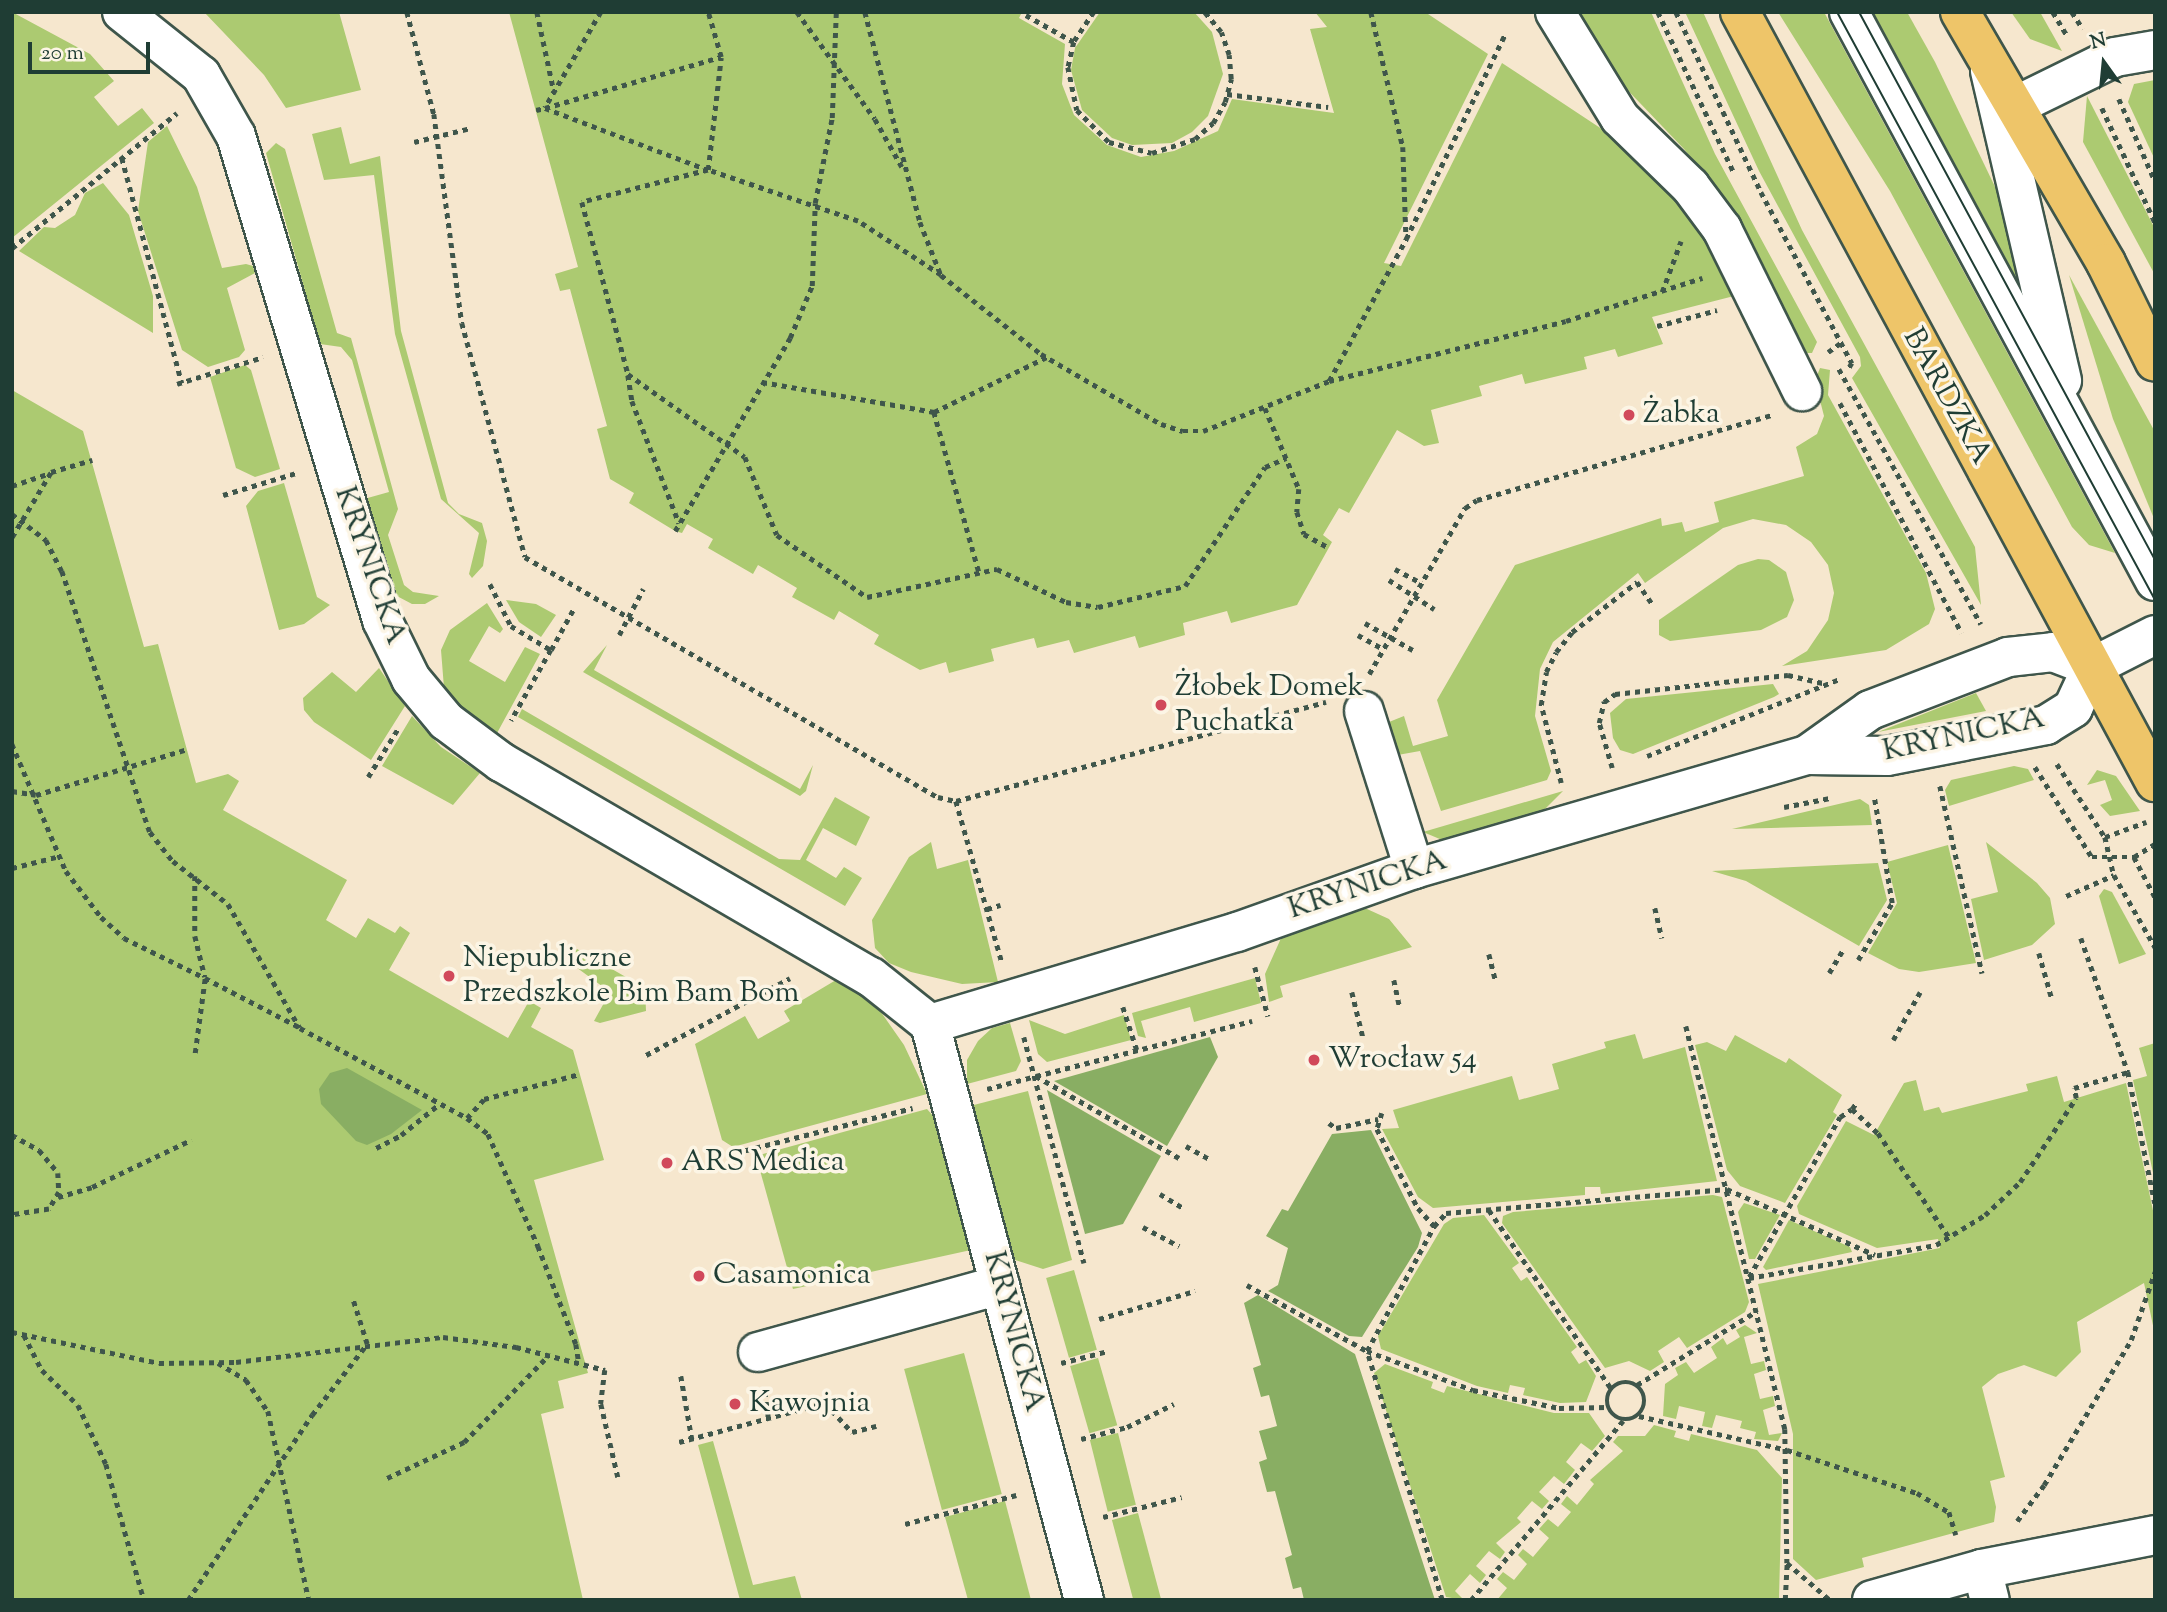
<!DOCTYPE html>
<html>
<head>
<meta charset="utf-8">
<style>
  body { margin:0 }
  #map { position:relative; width:2167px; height:1612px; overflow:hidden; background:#f6e7ce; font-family:"Sorts Mill Goudy",serif }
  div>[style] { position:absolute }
  .green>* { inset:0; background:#acca71; transform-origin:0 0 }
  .forest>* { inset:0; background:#89ae63 }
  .path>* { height:4.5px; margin-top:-2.25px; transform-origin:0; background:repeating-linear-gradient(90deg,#3f564b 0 5px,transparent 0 10px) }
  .path>.ring { margin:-2.25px; padding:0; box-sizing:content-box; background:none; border:4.5px solid #3f564b; border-radius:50% }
  .roads { filter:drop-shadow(2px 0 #3f564b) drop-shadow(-2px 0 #3f564b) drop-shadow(0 2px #3f564b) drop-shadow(0 -2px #3f564b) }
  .minor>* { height:38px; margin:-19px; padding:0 19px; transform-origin:19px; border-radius:19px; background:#fff }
  .major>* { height:38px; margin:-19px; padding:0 19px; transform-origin:19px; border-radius:19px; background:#eec569 }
  .tram>* { height:2px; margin:-1px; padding:0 1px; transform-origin:1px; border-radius:1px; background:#1f3d34 }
  .dots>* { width:19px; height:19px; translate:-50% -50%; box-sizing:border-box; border:4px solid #fcf5e5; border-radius:50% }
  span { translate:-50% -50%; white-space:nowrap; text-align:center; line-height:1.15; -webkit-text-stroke:7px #fcf5e5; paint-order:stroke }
  .street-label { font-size:30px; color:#1f3d34 }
  .poi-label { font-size:30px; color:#1f3d34 }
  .left { translate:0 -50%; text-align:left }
  .frame { position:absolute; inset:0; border:14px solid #1f3d34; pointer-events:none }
  .north { position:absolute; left:2069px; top:28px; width:70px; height:70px; -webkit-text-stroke:5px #fcf5e5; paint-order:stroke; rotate:345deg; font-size:19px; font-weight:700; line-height:28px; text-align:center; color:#1f3d34 }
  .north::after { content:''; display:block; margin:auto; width:24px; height:32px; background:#1f3d34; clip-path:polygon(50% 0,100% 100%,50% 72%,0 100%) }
  .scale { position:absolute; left:28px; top:42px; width:122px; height:32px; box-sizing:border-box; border:4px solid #1f3d34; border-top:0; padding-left:9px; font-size:21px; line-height:24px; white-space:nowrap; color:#1f3d34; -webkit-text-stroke:5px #fcf5e5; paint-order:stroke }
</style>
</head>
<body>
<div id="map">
  <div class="green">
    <div style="clip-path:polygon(12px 12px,90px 54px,114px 81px,94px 97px,118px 126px,142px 108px,154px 123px,12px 238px)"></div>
    <div style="clip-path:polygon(204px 12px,339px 12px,361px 90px,286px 108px,264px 75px)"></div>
    <div style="clip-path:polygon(509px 12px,1022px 12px,1019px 18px,1065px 44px,1062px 84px,1074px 115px,1107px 145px,1141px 157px,1174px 151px,1218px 131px,1232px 99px,1334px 113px,1310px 29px,1327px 27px,1315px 12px,1425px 12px,1488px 54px,1384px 263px,1401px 266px,1502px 63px,1629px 147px,1656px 172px,1711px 242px,1734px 296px,1652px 317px,1663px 344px,1618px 357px,1615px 349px,1584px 357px,1587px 369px,1525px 384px,1522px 374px,1479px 386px,1482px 396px,1431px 410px,1439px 443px,1424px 446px,1397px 430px,1349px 513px,1339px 508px,1323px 535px,1332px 542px,1297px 605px,1231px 623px,1227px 611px,1183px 623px,1185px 635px,1139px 648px,1135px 636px,1074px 653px,1069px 640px,1037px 648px,1034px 638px,991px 649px,994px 661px,949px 673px,946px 662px,920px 670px,874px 644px,879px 635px,839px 611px,834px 620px,792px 597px,797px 588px,758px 565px,753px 574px,708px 548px,713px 539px,687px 524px,682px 533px,675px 531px,629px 503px,634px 493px,610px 479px,597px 429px,607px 426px,570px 289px,560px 291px,555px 274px,578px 267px)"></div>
    <div style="clip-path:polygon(1100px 12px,1194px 12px,1212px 32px,1223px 74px,1208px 116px,1192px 132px,1172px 143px,1132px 145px,1112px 138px,1082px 110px,1071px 70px,1075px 48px)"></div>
    <div style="clip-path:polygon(1578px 12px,1651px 12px,1715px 154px,1817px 342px,1812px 353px,1804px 353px,1719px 193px,1684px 149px,1616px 78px)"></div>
    <div style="clip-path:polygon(1685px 12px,1703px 12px,1802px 230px,1975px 547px,1981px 605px,1852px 378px,1861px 366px,1860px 357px,1759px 171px)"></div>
    <div style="clip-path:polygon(1778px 12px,1824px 12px,2115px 553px,2089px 545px,2072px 527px,1890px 191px)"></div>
    <div style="clip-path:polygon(1873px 12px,1907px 12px,1935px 62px,1998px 193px,2021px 287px)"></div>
    <div style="clip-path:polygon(2011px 12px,2040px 12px,2062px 51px,2030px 39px)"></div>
    <div style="clip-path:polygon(2155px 80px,2155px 160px,2128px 102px,2134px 84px)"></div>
    <div style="clip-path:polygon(2087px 96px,2155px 229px,2155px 275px,2083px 142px)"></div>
    <div style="clip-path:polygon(167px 126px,197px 187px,222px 268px,246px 264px,253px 266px,255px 273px,227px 288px,245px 350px,239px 357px,208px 367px,182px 350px,138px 211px,148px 142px)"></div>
    <div style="clip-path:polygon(341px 127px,350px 164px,380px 156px,401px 331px,448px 503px,459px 514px,482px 523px,487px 541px,483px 566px,472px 578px,469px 574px,479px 533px,441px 499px,395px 334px,374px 175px,324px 180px,312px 134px)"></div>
    <div style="clip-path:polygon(276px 143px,285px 149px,337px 333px,351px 338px,398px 509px,388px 535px,404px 585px,413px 592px,439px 596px,425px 604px,412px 604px,395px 595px,383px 562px,364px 499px,389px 492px,352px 360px,341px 347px,320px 344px,266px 153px)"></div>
    <div style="clip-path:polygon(103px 183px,129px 215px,153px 296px,153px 333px,19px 251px,44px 227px,55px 228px,75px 215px,85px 193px)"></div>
    <div style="clip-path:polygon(2069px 275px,2155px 432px,2155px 521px,2113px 419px)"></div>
    <div style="clip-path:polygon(245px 365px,251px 370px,280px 469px,255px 477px,236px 468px,210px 377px)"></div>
    <div style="clip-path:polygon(1820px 368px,1830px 370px,1828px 395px,1926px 573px,1935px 609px,1929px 624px,1886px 650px,1782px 666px,1807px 651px,1828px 620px,1834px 593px,1828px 565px,1811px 542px,1786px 525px,1753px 519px,1723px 528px,1645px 583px,1638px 573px,1553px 642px,1540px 669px,1535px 716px,1551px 771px,1547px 780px,1441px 811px,1420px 751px,1392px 756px,1389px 722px,1404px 716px,1413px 746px,1448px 736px,1437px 700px,1515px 565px,1661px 518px,1662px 526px,1682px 522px,1685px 532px,1719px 522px,1714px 502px,1804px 476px,1796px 447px,1817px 434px,1824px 416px,1815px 381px)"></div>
    <div style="clip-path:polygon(12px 390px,83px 431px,144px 647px,158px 644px,196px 783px,228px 774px,239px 781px,223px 810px,347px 880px,326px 920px,356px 938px,368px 918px,395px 933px,400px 926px,410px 933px,389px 970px,508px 1038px,529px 1001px,541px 1008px,531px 1027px,573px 1050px,604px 1160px,534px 1180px,588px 1373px,558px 1381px,564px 1408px,541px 1414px,583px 1600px,12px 1600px)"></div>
    <div style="clip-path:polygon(284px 483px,317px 597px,330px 605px,304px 624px,279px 630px,246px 506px,258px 491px)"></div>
    <div style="clip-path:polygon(1758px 559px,1769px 560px,1786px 572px,1794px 600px,1787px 617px,1761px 630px,1670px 641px,1659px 635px,1659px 620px,1738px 565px)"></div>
    <div style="clip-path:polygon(506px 600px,536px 604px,556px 615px,541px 637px,519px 622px)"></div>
    <div style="clip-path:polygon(487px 603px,503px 629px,500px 633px,489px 626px,469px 661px,505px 682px,525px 647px,540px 654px,496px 735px,463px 711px,444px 688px,441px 650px,450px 630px)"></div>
    <div style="clip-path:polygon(607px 645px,594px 670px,800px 789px,813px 765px,806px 791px,800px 796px,583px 672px)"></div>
    <div style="clip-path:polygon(379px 668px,405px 706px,371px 760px,314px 722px,304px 710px,303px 698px,332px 672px,356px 692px)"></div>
    <div style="clip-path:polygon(1773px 684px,1779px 694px,1774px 697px,1633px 754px,1620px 750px,1613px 738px,1610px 713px,1626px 699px)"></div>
    <div style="clip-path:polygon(1976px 693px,1986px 711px,1878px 732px)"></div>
    <div style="clip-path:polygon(522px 709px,779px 859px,800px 860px,835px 797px,870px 817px,856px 846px,823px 828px,806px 860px,836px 878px,844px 867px,862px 878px,845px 906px,518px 717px)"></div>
    <div style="clip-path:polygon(412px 716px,441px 747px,480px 773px,453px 805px,382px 766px)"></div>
    <div style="clip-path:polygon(2014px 766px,2028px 769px,2034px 780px,1949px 806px,1945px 790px,1951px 780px)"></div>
    <div style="clip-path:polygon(2097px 770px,2116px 776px,2140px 811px,2110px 816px,2100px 805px,2112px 800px,2105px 780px,2087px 785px)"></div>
    <div style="clip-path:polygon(1563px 791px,1542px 812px,1447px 842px,1423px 832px)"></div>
    <div style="clip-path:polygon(1860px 799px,1869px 805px,1872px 825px,1732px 829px)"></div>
    <div style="clip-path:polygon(931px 842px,937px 869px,968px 860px,998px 982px,962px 984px,911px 972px,889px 963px,875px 948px,872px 920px,909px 857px)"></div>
    <div style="clip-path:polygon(1986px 842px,2037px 883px,2050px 898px,2055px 924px,2032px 945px,1984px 960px,1971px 899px,1998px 892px)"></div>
    <div style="clip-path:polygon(1948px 845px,1976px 963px,1919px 972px,1899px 969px,1868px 953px,1897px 903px,1887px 862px)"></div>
    <div style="clip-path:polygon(1878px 863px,1887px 900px,1859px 946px,1746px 881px,1712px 871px)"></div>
    <div style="clip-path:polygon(2104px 889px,2112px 892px,2146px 954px,2119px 964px,2099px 896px)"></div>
    <div style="clip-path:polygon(1346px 909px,1367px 909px,1389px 919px,1412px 947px,1280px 986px,1283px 997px,1269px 1002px,1265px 974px,1282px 936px)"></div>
    <div style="clip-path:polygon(577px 949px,645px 988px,646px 1011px,600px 1023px,594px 1021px,610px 992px,569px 962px)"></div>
    <div style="clip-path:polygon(1255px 978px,1261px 1003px,1194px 1022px,1190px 1007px,1141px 1021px,1146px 1038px,1138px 1036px,1132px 1013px)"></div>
    <div style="clip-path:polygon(836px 980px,876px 1005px,904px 1045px,927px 1094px,733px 1147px,722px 1140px,695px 1044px,745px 1016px,758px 1039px,790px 1021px,784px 1011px)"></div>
    <div style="clip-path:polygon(1124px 1015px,1131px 1040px,1047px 1062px,1038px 1054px,1029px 1020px,1065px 1034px)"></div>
    <div style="clip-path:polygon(1010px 1023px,1021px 1061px,1016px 1071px,967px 1084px,967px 1060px,978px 1041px,992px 1028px)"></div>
    <div style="clip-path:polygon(1635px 1034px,1643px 1059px,1685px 1047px,1717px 1181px,1601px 1194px,1600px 1187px,1585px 1187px,1585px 1195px,1433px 1208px,1418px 1197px,1382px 1129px,1399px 1128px,1393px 1110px,1512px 1076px,1519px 1100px,1559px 1089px,1552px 1064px,1606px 1048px,1604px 1042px)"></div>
    <div style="clip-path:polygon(1735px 1035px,1786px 1063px,1789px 1058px,1842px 1095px,1833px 1112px,1837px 1115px,1785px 1203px,1740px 1186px,1727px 1170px,1695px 1045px,1707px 1042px,1726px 1051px)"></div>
    <div style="clip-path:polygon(2155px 1043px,2155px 1182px,2133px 1080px,2147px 1076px,2139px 1048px)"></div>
    <div style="clip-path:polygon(2057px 1076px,2064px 1102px,2126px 1083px,2155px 1220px,2155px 1335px,2144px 1283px,2077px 1322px,2081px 1352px,2056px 1377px,2024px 1365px,1998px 1374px,1982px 1387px,2005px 1477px,1990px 1481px,1996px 1507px,1994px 1522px,1862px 1558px,1864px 1567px,1816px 1580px,1793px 1559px,1793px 1434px,1758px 1284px,1940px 1248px,1938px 1239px,1877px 1248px,1799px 1214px,1797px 1206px,1846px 1121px,1874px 1135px,1904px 1083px,1916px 1080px,1924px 1111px,1939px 1107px,1942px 1113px,2028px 1091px,2026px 1084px)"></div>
    <div style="clip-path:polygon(1028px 1091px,1072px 1260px,1043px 1269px,1009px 1258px,970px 1106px)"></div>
    <div style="clip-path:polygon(927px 1109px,934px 1117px,971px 1250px,793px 1289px,756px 1156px)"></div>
    <div style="clip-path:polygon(1713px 1195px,1722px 1197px,1749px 1302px,1745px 1312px,1687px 1348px,1679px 1337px,1658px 1351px,1664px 1362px,1650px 1371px,1629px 1361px,1605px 1368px,1502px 1223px,1503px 1216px,1513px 1212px)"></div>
    <div style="clip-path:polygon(1744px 1203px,1780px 1215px,1755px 1259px,1749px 1259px,1738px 1212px)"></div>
    <div style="clip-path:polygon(1484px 1215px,1519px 1263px,1512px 1268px,1521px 1281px,1527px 1277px,1577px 1347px,1571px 1352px,1579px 1364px,1586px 1360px,1596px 1376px,1586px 1402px,1560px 1403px,1523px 1395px,1525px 1388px,1510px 1385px,1508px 1393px,1477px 1386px,1381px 1349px,1378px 1336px,1444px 1224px,1453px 1218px)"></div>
    <div style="clip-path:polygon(1789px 1220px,1850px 1247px,1852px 1252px,1766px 1270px,1763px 1267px)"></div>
    <div style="left:1074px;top:1270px;width:83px;height:29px;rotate:74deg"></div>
    <div style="clip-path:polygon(1745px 1325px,1757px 1333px,1744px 1337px,1751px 1364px,1764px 1361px,1766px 1370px,1754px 1374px,1760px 1399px,1773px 1396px,1775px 1406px,1763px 1410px,1769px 1435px,1782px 1433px,1778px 1441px,1754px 1439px,1756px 1432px,1740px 1428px,1742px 1421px,1716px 1415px,1712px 1428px,1702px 1426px,1705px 1412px,1679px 1406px,1676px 1419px,1663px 1416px,1665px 1384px,1678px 1375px,1675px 1368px,1686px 1362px,1694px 1373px,1717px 1358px,1711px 1347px,1723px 1338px,1727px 1345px,1740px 1337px,1736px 1330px)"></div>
    <div style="left:964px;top:1353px;width:146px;height:62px;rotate:75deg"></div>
    <div style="left:1098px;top:1358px;width:70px;height:29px;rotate:74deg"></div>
    <div style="clip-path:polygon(1385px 1364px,1433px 1382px,1431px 1388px,1444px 1393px,1447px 1386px,1554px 1413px,1589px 1413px,1605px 1436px,1592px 1451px,1581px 1443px,1566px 1462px,1575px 1470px,1564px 1484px,1554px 1476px,1539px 1492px,1549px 1501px,1542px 1509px,1532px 1501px,1517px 1518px,1521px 1522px,1496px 1543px,1505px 1552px,1500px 1559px,1489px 1551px,1476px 1566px,1486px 1575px,1480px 1583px,1470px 1574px,1455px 1591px,1464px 1600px,1446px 1597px,1374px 1373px)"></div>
    <div style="clip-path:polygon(1654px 1425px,1676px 1431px,1674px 1437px,1689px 1441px,1691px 1434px,1757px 1450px,1782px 1478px,1779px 1600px,1497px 1600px,1507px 1588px,1497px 1579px,1503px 1572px,1514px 1580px,1527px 1564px,1518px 1555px,1523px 1549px,1533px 1557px,1549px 1538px,1539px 1529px,1548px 1519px,1558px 1527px,1571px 1512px,1561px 1504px,1567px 1496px,1577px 1505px,1594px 1484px,1590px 1480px,1623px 1451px,1613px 1442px,1618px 1436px,1645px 1436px)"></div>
    <div style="left:1118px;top:1433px;width:74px;height:29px;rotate:76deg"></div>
    <div style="clip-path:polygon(713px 1441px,753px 1585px,795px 1576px,802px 1600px,740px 1600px,698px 1445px)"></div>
    <div style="clip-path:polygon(1005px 1501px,1031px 1600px,968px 1600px,945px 1517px)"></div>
    <div style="left:1138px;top:1513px;width:90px;height:27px;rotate:75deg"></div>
  </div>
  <div class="forest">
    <div style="clip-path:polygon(1210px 1037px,1218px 1057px,1167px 1146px,1054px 1081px)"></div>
    <div style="clip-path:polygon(347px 1068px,422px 1110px,391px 1134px,367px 1145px,356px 1141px,321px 1104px,319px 1089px,330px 1073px)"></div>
    <div style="clip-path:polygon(1047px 1090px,1161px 1156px,1123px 1224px,1085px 1234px)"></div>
    <div style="clip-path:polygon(1371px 1130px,1422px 1233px,1418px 1247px,1362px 1337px,1349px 1336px,1268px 1291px,1278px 1285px,1288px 1248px,1266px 1236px,1282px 1209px,1288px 1211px,1332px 1134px)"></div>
    <div style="clip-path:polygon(1258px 1295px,1355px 1354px,1435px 1600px,1304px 1600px,1301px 1587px,1293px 1589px,1285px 1558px,1292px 1555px,1275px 1491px,1267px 1492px,1259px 1462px,1267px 1459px,1259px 1431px,1277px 1426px,1269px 1395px,1261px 1397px,1253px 1368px,1261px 1365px,1244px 1303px)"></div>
  </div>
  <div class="path">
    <div style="left:407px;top:12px;width:106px;rotate:75.2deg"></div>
    <div style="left:434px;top:114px;width:211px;rotate:82.4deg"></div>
    <div style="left:462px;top:323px;width:242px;rotate:74.9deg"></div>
    <div style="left:525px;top:557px;width:478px;rotate:30.2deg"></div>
    <div style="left:938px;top:797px;width:18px;rotate:13deg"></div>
    <div style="left:956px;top:801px;width:383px;rotate:-15deg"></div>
    <div style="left:537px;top:12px;width:81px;rotate:77.9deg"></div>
    <div style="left:601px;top:12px;width:111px;rotate:120.3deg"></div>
    <div style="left:545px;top:108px;width:183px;rotate:-16.2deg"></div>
    <div style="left:721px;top:57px;width:47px;rotate:-106.1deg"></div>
    <div style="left:797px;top:12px;width:132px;rotate:53.9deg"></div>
    <div style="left:875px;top:119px;width:55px;rotate:60.6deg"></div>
    <div style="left:865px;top:12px;width:217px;rotate:75.3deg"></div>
    <div style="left:920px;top:222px;width:57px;rotate:68.4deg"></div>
    <div style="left:941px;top:275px;width:99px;rotate:-147deg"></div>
    <div style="left:858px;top:221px;width:158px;rotate:-161.2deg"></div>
    <div style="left:708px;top:170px;width:130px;rotate:165.7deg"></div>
    <div style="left:582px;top:202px;width:178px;rotate:75deg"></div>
    <div style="left:628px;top:374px;width:143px;rotate:35.4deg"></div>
    <div style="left:745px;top:457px;width:84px;rotate:67.7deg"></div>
    <div style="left:777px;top:535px;width:109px;rotate:34.6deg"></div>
    <div style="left:867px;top:597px;width:133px;rotate:-12.2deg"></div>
    <div style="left:997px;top:569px;width:76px;rotate:25.6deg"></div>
    <div style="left:1066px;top:602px;width:32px;rotate:9deg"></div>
    <div style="left:1098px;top:607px;width:89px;rotate:-13.6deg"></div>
    <div style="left:1185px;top:586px;width:143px;rotate:-56.1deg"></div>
    <div style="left:1265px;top:467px;width:23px;rotate:-23deg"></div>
    <div style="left:1094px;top:12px;width:36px;rotate:124deg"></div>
    <div style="left:1074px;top:42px;width:26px;rotate:103deg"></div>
    <div style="left:1068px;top:67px;width:44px;rotate:78.2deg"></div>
    <div style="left:1077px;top:110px;width:45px;rotate:45deg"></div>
    <div style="left:1109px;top:142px;width:44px;rotate:14.3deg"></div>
    <div style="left:1152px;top:153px;width:45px;rotate:-18deg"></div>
    <div style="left:1195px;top:139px;width:24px;rotate:-42deg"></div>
    <div style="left:1213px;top:123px;width:24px;rotate:-60deg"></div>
    <div style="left:1225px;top:102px;width:24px;rotate:-75deg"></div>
    <div style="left:1231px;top:79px;width:24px;rotate:-95deg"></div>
    <div style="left:1229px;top:55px;width:24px;rotate:-109deg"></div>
    <div style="left:1221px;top:32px;width:26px;rotate:-130deg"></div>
    <div style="left:1371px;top:12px;width:139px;rotate:76.7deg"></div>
    <div style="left:1403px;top:147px;width:88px;rotate:88deg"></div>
    <div style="left:1658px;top:12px;width:178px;rotate:64.7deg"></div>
    <div style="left:1676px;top:12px;width:199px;rotate:64.7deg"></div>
    <div style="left:1761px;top:192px;width:194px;rotate:62deg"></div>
    <div style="left:1852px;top:363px;width:8px;rotate:120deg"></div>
    <div style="left:2053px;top:12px;width:29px;rotate:59deg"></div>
    <div style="left:2072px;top:12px;width:20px;rotate:57deg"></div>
    <div style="left:1026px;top:15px;width:55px;rotate:29.4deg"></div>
    <div style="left:1227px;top:94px;width:102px;rotate:7.3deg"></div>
    <div style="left:2119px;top:99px;width:90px;rotate:66.3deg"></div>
    <div style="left:2102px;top:108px;width:126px;rotate:65.1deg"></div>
    <div style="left:536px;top:110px;width:9px;rotate:-13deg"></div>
    <div style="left:545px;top:108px;width:174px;rotate:20.8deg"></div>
    <div style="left:708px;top:170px;width:113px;rotate:-83.4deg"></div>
    <div style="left:414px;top:142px;width:59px;rotate:-13.8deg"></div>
    <div style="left:122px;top:158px;width:233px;rotate:75.1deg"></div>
    <div style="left:12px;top:248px;width:213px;rotate:-39.3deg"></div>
    <div style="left:941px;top:275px;width:127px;rotate:38.3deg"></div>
    <div style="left:1041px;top:354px;width:139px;rotate:30.3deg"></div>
    <div style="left:1161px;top:424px;width:23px;rotate:18deg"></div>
    <div style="left:1183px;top:431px;width:20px"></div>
    <div style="left:1203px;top:431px;width:136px;rotate:-21.6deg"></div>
    <div style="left:1329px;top:381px;width:162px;rotate:-61.5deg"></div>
    <div style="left:1406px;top:239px;width:228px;rotate:-64.2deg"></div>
    <div style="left:1662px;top:292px;width:54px;rotate:-69.6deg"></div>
    <div style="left:1657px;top:326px;width:62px;rotate:-14.9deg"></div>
    <div style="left:1828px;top:352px;width:17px;rotate:-36deg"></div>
    <div style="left:1839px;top:369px;width:292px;rotate:60.9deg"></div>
    <div style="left:628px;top:375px;width:26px;rotate:81deg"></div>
    <div style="left:632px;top:401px;width:131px;rotate:68.9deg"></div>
    <div style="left:1329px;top:381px;width:244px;rotate:-14.2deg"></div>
    <div style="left:1566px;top:321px;width:143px;rotate:-17.5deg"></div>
    <div style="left:762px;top:382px;width:175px;rotate:9.9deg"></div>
    <div style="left:934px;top:412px;width:126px;rotate:-26deg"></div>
    <div style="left:177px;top:384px;width:90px;rotate:-17.4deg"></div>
    <div style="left:1840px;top:403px;width:260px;rotate:62.1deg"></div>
    <div style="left:1265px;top:408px;width:88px;rotate:67.2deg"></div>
    <div style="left:1299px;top:489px;width:23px;rotate:95deg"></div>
    <div style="left:1297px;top:512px;width:23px;rotate:72deg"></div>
    <div style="left:1304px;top:534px;width:29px;rotate:29deg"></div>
    <div style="left:934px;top:412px;width:166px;rotate:74.3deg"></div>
    <div style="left:12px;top:486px;width:40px;rotate:-18.9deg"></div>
    <div style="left:223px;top:495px;width:76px;rotate:-16.8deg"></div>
    <div style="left:12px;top:514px;width:43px;rotate:37.4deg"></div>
    <div style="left:46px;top:540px;width:35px;rotate:63deg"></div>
    <div style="left:62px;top:571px;width:275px;rotate:71.4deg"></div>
    <div style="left:150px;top:832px;width:37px;rotate:52deg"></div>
    <div style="left:173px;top:861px;width:70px;rotate:38deg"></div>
    <div style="left:228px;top:904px;width:143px;rotate:59.9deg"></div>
    <div style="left:300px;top:1028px;width:190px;rotate:28.3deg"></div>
    <div style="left:467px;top:1118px;width:26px;rotate:37deg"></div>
    <div style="left:488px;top:1134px;width:123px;rotate:65.9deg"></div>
    <div style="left:538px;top:1246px;width:105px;rotate:68.8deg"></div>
    <div style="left:576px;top:1344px;width:19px;rotate:81deg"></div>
    <div style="left:675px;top:531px;width:225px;rotate:-59.2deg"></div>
    <div style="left:790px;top:338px;width:56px;rotate:-67.1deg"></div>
    <div style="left:812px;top:286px;width:83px;rotate:-87.9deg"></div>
    <div style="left:815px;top:203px;width:87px;rotate:-78.7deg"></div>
    <div style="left:832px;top:118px;width:106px;rotate:-87.8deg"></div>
    <div style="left:12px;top:537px;width:76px;rotate:-59deg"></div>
    <div style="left:51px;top:472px;width:43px;rotate:-16.3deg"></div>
    <div style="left:1395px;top:569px;width:30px;rotate:28deg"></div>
    <div style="left:1389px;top:580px;width:54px;rotate:32.8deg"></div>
    <div style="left:490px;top:584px;width:47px;rotate:63.4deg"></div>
    <div style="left:511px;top:626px;width:47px;rotate:31deg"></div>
    <div style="left:551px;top:650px;width:81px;rotate:119.4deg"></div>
    <div style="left:1365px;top:623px;width:55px;rotate:29.4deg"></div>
    <div style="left:619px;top:635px;width:52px;rotate:-62.4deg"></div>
    <div style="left:1358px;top:635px;width:29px;rotate:29deg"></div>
    <div style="left:551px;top:650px;width:46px;rotate:-61.2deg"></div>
    <div style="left:1369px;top:674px;width:192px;rotate:-60deg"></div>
    <div style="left:1465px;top:508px;width:14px;rotate:-34deg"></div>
    <div style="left:1477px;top:500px;width:307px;rotate:-16.1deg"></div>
    <div style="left:12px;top:744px;width:138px;rotate:67deg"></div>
    <div style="left:66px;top:871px;width:58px;rotate:52.7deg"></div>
    <div style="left:101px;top:917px;width:31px;rotate:42deg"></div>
    <div style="left:124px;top:938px;width:90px;rotate:26.3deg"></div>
    <div style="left:1647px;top:756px;width:208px;rotate:-21.8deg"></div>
    <div style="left:2057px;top:764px;width:87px;rotate:56.7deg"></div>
    <div style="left:2105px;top:837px;width:39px;rotate:77deg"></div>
    <div style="left:2114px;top:875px;width:83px;rotate:60.3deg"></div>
    <div style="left:2035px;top:767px;width:107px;rotate:57.7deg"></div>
    <div style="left:2092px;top:857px;width:42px"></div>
    <div style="left:2134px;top:857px;width:25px;rotate:-32deg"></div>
    <div style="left:1612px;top:768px;width:47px;rotate:-106.1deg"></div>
    <div style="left:1599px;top:723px;width:22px;rotate:-77deg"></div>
    <div style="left:1604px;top:702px;width:14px;rotate:-36deg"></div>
    <div style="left:1615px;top:694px;width:174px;rotate:-6.3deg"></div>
    <div style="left:1788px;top:675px;width:39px;rotate:13deg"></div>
    <div style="left:368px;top:777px;width:59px;rotate:-58.2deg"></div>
    <div style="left:1561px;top:783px;width:81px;rotate:-104.4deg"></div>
    <div style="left:1541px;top:705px;width:33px;rotate:-81deg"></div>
    <div style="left:1546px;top:672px;width:22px;rotate:-63deg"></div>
    <div style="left:1556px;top:652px;width:26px;rotate:-51deg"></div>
    <div style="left:1572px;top:632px;width:82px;rotate:-37.6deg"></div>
    <div style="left:1637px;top:582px;width:28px;rotate:55deg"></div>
    <div style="left:1940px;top:786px;width:192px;rotate:77.3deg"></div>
    <div style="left:12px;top:791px;width:24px;rotate:9deg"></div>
    <div style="left:36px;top:795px;width:158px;rotate:-16.9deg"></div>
    <div style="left:956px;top:801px;width:167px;rotate:74.1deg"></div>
    <div style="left:1784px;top:807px;width:47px;rotate:-11.1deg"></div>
    <div style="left:2105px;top:837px;width:44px;rotate:-20.1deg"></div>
    <div style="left:2134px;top:857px;width:45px;rotate:62.3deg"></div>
    <div style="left:12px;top:868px;width:49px;rotate:-14deg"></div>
    <div style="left:195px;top:876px;width:60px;rotate:90deg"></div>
    <div style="left:195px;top:936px;width:42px;rotate:76.3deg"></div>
    <div style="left:2066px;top:896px;width:52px;rotate:-23.6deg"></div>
    <div style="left:1655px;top:908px;width:31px;rotate:77deg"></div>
    <div style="left:987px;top:909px;width:14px;rotate:-17deg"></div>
    <div style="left:2081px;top:938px;width:142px;rotate:70.7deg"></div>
    <div style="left:2128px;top:1072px;width:134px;rotate:78.4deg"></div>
    <div style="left:2039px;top:953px;width:48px;rotate:74.2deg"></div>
    <div style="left:1489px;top:954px;width:29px;rotate:76deg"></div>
    <div style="left:1858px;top:960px;width:66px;rotate:-59.2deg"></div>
    <div style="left:1892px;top:903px;width:108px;rotate:-99.6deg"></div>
    <div style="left:1255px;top:967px;width:51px;rotate:75.1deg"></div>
    <div style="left:1829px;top:973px;width:26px;rotate:-59deg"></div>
    <div style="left:1394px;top:980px;width:29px;rotate:78deg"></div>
    <div style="left:1352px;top:992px;width:46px;rotate:76.3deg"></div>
    <div style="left:1123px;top:1007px;width:45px;rotate:72deg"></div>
    <div style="left:1686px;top:1026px;width:415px;rotate:76.2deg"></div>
    <div style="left:1785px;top:1429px;width:134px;rotate:89.1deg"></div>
    <div style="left:1787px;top:1563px;width:57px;rotate:40.7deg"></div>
    <div style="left:1024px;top:1037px;width:234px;rotate:75.1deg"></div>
    <div style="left:1893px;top:1040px;width:55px;rotate:-60.6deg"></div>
    <div style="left:195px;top:1053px;width:76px;rotate:-82.4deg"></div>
    <div style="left:205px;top:978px;width:106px;rotate:27.5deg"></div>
    <div style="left:646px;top:1055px;width:163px;rotate:-28.1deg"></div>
    <div style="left:1036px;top:1076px;width:223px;rotate:-14.3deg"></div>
    <div style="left:987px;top:1089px;width:51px;rotate:-14.9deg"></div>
    <div style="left:1036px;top:1076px;width:165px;rotate:29.8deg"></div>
    <div style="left:1852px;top:1109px;width:7px;rotate:-56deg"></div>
    <div style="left:1382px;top:1113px;width:17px;rotate:107deg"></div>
    <div style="left:1377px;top:1129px;width:89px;rotate:62.6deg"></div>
    <div style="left:1418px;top:1208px;width:24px;rotate:48deg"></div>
    <div style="left:467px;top:1118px;width:25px;rotate:-48deg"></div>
    <div style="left:484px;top:1099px;width:99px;rotate:-14.6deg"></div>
    <div style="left:1329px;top:1123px;width:9px;rotate:36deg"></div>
    <div style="left:1336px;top:1128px;width:43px;rotate:-12.1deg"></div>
    <div style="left:12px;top:1135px;width:31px;rotate:29deg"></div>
    <div style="left:39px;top:1150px;width:30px;rotate:50deg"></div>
    <div style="left:58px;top:1173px;width:19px;rotate:87deg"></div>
    <div style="left:59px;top:1192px;width:20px;rotate:120deg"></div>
    <div style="left:49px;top:1209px;width:37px;rotate:171deg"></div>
    <div style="left:1186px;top:1146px;width:26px;rotate:29deg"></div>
    <div style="left:376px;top:1148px;width:28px;rotate:-27deg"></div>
    <div style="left:401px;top:1135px;width:48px;rotate:-39deg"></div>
    <div style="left:707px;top:1160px;width:212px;rotate:-14.2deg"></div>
    <div style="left:1160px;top:1194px;width:26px;rotate:31deg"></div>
    <div style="left:58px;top:1197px;width:35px;rotate:-16deg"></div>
    <div style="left:92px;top:1187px;width:110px;rotate:-25.4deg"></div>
    <div style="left:1489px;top:1210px;width:216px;rotate:55.6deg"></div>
    <div style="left:1143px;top:1227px;width:41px;rotate:27.8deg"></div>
    <div style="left:1749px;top:1277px;width:184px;rotate:-60.4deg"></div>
    <div style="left:1840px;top:1117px;width:14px;rotate:-34deg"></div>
    <div style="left:1852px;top:1109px;width:35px;rotate:43deg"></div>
    <div style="left:1878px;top:1133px;width:126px;rotate:55.7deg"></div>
    <div style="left:1749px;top:1278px;width:190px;rotate:-10deg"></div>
    <div style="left:1936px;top:1245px;width:57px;rotate:-31.5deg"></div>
    <div style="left:1985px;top:1215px;width:48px;rotate:-43.3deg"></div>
    <div style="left:2020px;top:1182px;width:101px;rotate:-56.3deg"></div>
    <div style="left:2076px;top:1098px;width:10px;rotate:-101deg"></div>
    <div style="left:2074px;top:1088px;width:56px;rotate:-16.5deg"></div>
    <div style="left:1247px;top:1285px;width:137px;rotate:28.8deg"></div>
    <div style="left:1367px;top:1351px;width:113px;rotate:20.2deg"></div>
    <div style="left:1473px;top:1390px;width:88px;rotate:11.8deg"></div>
    <div style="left:1559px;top:1408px;width:48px;rotate:-1.2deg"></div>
    <div style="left:1099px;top:1319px;width:100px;rotate:-16.3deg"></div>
    <div style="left:12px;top:1332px;width:150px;rotate:11.9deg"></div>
    <div style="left:159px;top:1363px;width:77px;rotate:-0.7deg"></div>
    <div style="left:236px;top:1362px;width:209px;rotate:-6.9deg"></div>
    <div style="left:443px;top:1337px;width:74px;rotate:7.8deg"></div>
    <div style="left:516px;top:1347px;width:92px;rotate:14.5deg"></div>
    <div style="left:605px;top:1370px;width:34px;rotate:97deg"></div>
    <div style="left:601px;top:1404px;width:75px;rotate:76.9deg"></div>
    <div style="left:24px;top:1335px;width:39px;rotate:63deg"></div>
    <div style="left:42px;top:1370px;width:50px;rotate:44.2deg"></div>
    <div style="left:78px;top:1405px;width:65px;rotate:64.6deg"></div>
    <div style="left:106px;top:1464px;width:141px;rotate:74.4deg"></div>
    <div style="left:218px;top:1363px;width:33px;rotate:31deg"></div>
    <div style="left:246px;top:1380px;width:38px;rotate:55deg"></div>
    <div style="left:268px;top:1411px;width:193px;rotate:77.8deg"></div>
    <div style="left:1061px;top:1363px;width:49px;rotate:-14.3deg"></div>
    <div style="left:681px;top:1376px;width:64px;rotate:80.1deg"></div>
    <div class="ring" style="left:1607px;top:1382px;width:33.5px;height:33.5px"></div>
    <div style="left:1637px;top:1385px;width:141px;rotate:-31.7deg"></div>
    <div style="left:765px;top:1392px;width:27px;rotate:82deg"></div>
    <div style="left:1639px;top:1416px;width:152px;rotate:12.9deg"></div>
    <div style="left:1787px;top:1450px;width:137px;rotate:18.3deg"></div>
    <div style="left:1917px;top:1493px;width:37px;rotate:31deg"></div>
    <div style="left:1949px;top:1512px;width:24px;rotate:73deg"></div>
    <div style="left:1081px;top:1439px;width:48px;rotate:-14.6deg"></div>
    <div style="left:1127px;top:1427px;width:52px;rotate:-26.1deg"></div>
    <div style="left:679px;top:1442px;width:151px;rotate:-15deg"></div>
    <div style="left:825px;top:1403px;width:40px;rotate:47deg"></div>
    <div style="left:852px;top:1432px;width:25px;rotate:-14deg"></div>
    <div style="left:387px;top:1478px;width:85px;rotate:-25.1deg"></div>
    <div style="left:464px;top:1442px;width:120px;rotate:-45.7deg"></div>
    <div style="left:1103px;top:1517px;width:81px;rotate:-14.2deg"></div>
    <div style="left:2017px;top:1521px;width:45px;rotate:-53.1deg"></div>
    <div style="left:2044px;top:1485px;width:169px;rotate:-59deg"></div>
    <div style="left:2131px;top:1340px;width:72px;rotate:-70.6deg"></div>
    <div style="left:905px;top:1524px;width:115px;rotate:-14.6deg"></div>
    <div style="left:188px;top:1600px;width:223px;rotate:-56.2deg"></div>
    <div style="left:312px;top:1415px;width:90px;rotate:-52.2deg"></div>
    <div style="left:367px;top:1344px;width:46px;rotate:-107.7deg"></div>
    <div style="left:1442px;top:1600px;width:260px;rotate:-106.8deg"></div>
    <div style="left:1367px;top:1351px;width:142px;rotate:-61.8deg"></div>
    <div style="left:1434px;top:1226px;width:18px;rotate:-47deg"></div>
    <div style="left:1446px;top:1213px;width:282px;rotate:-4.9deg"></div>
    <div style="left:1727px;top:1189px;width:162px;rotate:24deg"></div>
    <div style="left:1471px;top:1600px;width:235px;rotate:-49.7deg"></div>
    <div style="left:1785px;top:1600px;width:36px;rotate:-87deg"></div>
  </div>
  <div class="roads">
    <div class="minor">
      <div style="left:122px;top:12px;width:101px;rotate:38.6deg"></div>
      <div style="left:201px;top:75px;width:70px;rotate:60.2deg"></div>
      <div style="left:236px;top:136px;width:506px;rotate:73.21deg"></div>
      <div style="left:382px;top:620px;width:66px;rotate:63.8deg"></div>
      <div style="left:411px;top:679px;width:55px;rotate:50.2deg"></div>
      <div style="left:446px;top:721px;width:69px;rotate:36.7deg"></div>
      <div style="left:501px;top:762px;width:428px;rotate:30.2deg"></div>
      <div style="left:871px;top:977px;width:75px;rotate:38.5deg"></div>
      <div style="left:930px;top:1024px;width:596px;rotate:75.03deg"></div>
      <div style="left:1555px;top:12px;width:124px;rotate:58.5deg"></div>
      <div style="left:1620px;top:118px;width:98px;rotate:44.2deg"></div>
      <div style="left:1690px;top:186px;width:54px;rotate:53.3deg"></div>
      <div style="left:1722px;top:229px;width:181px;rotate:63.7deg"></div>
      <div style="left:1849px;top:12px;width:646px;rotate:61.73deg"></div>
      <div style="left:1990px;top:71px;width:318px;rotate:76.9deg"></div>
      <div style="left:2015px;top:106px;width:111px;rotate:-26.1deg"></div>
      <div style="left:2115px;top:57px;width:41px;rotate:-9.9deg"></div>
      <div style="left:1364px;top:711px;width:166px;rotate:72.4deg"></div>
      <div style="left:1807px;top:755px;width:77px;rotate:-35.5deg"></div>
      <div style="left:1870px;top:710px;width:148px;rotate:-21deg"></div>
      <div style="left:2008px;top:657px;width:45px;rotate:-6.3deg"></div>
      <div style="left:2053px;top:652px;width:42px;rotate:21deg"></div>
      <div style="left:930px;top:1024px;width:320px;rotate:-16.7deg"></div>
      <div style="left:1237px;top:932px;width:188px;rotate:-19.6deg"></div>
      <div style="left:1414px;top:869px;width:409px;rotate:-16.2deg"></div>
      <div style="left:1807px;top:755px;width:80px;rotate:0.7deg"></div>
      <div style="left:1887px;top:756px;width:162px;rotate:-11deg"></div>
      <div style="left:2046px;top:725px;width:32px;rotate:-32deg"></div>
      <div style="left:2073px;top:708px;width:45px;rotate:-65.1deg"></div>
      <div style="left:2092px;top:667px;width:71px;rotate:-26.9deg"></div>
      <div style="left:758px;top:1352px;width:251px;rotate:-15.5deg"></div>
      <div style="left:1982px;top:1569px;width:32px;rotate:76deg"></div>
      <div style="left:1872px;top:1600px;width:114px;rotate:-15.7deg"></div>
      <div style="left:1982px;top:1569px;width:176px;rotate:-11.1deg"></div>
    </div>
    <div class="major">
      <div style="left:1740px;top:12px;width:875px;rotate:61.68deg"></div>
      <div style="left:1960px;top:12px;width:290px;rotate:59.8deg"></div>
      <div style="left:2106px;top:263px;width:110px;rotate:63.7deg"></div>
    </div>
  </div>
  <div class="tram">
    <div style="left:1837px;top:12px;width:668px;rotate:61.59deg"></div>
    <div style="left:1859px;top:12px;width:623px;rotate:61.62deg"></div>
  </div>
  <div class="dots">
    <div style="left:1629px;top:415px;background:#d1495b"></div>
    <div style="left:1161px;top:705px;background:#d1495b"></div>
    <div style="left:449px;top:976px;background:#d1495b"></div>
    <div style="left:1314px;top:1060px;background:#d1495b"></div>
    <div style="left:667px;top:1163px;background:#d1495b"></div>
    <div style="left:699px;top:1276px;background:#d1495b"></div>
    <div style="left:735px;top:1404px;background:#d1495b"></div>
  </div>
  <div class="street-label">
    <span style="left:1946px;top:397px;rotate:61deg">BARDZKA</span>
    <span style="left:369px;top:566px;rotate:71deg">KRYNICKA</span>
    <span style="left:1964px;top:736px;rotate:-12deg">KRYNICKA</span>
    <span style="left:1368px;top:886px;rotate:-18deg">KRYNICKA</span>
    <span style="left:1013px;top:1332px;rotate:75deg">KRYNICKA</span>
  </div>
  <div class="poi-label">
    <span class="left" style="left:1643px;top:415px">Żabka</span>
    <span class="left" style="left:1175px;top:705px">Żłobek Domek<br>Puchatka</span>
    <span class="left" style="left:463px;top:976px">Niepubliczne<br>Przedszkole Bim Bam Bom</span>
    <span class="left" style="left:1328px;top:1060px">Wrocław 54</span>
    <span class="left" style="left:681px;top:1163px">ARS Medica</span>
    <span class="left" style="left:713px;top:1276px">Casamonica</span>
    <span class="left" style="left:749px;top:1404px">Kawojnia</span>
  </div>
  <div class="frame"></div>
  <div class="north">N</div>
  <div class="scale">20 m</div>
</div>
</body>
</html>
